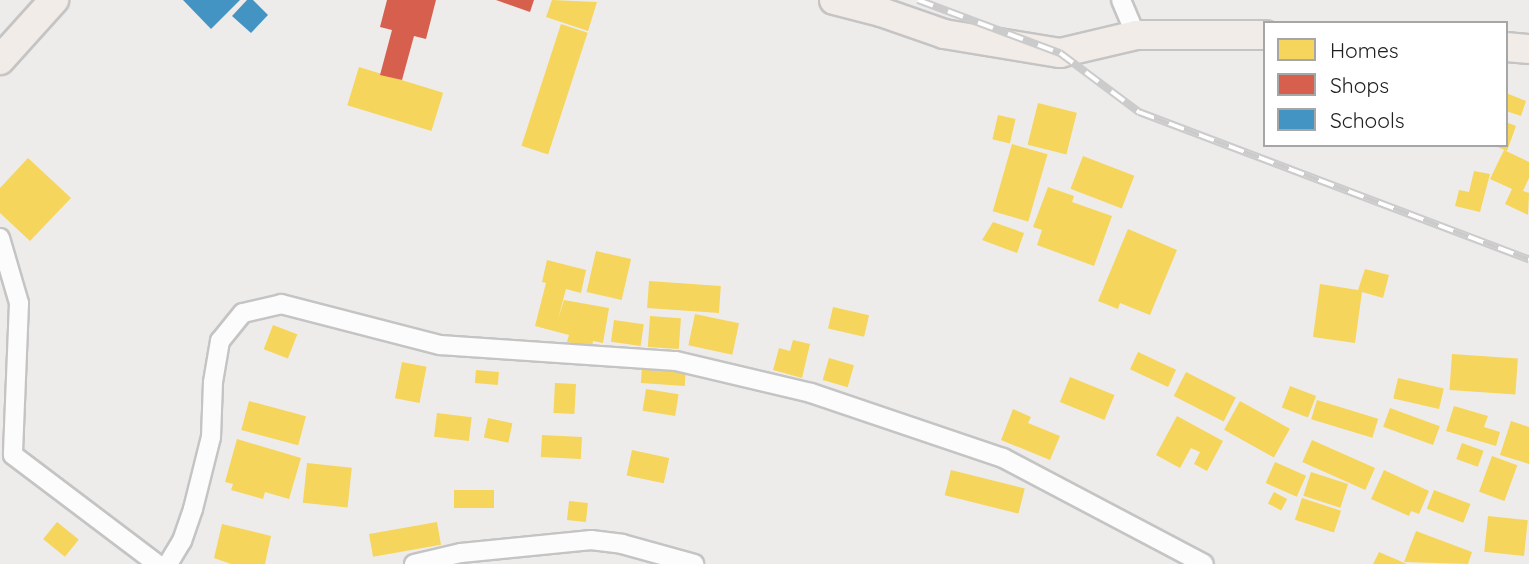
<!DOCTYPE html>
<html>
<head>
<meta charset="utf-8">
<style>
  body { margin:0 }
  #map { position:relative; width:1529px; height:564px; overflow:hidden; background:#eeecea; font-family:Quicksand,sans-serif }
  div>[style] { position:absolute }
  .homes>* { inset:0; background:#f6d55c; transform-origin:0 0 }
  .shops>* { inset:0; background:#d6604d }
  .schools>* { inset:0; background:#4393c3 }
  .roads { filter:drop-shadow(2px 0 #c5c4c4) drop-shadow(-2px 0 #c5c4c4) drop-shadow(0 2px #c5c4c4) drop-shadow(0 -2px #c5c4c4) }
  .street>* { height:18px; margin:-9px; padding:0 9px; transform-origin:9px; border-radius:9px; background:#fcfcfc }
  .primary>* { height:28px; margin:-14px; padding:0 14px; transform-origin:14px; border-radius:14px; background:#f1ece7 }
  .rail>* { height:8px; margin-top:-4px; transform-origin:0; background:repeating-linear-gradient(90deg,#fff 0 16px,#cbcbcb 0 32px); box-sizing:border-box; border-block:2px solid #cbcbcb }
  span { translate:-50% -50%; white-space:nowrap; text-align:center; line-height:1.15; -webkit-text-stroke:7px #fff; paint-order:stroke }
  .legend { position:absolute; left:1263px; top:21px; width:245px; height:126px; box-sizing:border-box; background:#fff; border:2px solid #a6a6a6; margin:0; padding:9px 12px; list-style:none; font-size:21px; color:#202020 }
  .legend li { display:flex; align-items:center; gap:14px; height:35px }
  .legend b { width:35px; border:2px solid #a6a6a6 }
</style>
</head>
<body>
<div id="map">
  <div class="homes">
    <div style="clip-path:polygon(552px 0,597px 2px,588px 31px,546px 17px)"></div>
    <div style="left:561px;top:24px;width:28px;height:128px;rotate:18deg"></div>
    <div style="left:359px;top:67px;width:88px;height:40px;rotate:17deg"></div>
    <div style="clip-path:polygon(1506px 93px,1526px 101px,1521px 116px,1506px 111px)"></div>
    <div style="left:1038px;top:103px;width:40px;height:43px;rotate:14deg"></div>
    <div style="left:998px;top:115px;width:18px;height:25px;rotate:13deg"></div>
    <div style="clip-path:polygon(1506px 122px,1516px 126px,1507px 151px,1495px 146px,1506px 145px)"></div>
    <div style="left:1012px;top:144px;width:37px;height:70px;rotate:16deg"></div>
    <div style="clip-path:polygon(1504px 150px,1529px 162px,1529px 178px,1523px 191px,1529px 193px,1528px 215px,1505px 204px,1512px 189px,1490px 179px)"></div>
    <div style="left:1083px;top:156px;width:55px;height:35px;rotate:21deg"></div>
    <div style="clip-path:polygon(28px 158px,71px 198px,30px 241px,0 213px,0 188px)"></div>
    <div style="clip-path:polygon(1474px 171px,1490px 174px,1480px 212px,1455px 206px,1459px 190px,1469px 192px)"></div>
    <div style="clip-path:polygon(1048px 187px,1074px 196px,1072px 202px,1112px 216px,1094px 266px,1037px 245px,1042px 230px,1033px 227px)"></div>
    <div style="clip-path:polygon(993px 222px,1024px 233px,1017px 253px,982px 240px)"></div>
    <div style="clip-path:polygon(1128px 229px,1177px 250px,1150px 315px,1120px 303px,1118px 309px,1098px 301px)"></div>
    <div style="left:596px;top:251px;width:36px;height:42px;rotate:13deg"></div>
    <div style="clip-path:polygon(547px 260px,586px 270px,581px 293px,566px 289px,558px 319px,564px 300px,609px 308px,603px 343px,593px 341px,592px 348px,567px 342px,569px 335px,535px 326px,546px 283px,542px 282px)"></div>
    <div style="clip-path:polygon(1365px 269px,1389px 275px,1383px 298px,1362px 292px,1355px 343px,1313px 337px,1320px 284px,1358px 290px)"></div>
    <div style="left:649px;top:281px;width:72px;height:27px;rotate:4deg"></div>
    <div style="left:833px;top:307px;width:37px;height:22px;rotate:13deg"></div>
    <div style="left:695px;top:314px;width:45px;height:32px;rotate:12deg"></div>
    <div style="left:650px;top:316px;width:31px;height:31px;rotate:4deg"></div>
    <div style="left:614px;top:320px;width:30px;height:22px;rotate:8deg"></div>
    <div style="left:273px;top:325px;width:26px;height:26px;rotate:21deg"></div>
    <div style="clip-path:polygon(793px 340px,810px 344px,802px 378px,773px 370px,779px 348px,790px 351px)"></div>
    <div style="left:1138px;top:352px;width:42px;height:19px;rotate:25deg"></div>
    <div style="left:1452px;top:354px;width:66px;height:36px;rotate:4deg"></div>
    <div style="left:829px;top:358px;width:26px;height:23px;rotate:16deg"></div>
    <div style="left:402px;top:362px;width:25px;height:37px;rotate:11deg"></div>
    <div style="left:642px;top:367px;width:44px;height:16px;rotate:4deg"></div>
    <div style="left:476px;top:370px;width:23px;height:13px;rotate:5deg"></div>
    <div style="left:1186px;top:372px;width:56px;height:27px;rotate:27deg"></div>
    <div style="left:1070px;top:377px;width:48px;height:27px;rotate:22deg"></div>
    <div style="left:1398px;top:378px;width:47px;height:21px;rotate:13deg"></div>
    <div style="left:555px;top:383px;width:21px;height:30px;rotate:3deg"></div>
    <div style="left:1290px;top:386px;width:28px;height:23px;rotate:21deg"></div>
    <div style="left:646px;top:389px;width:33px;height:22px;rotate:9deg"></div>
    <div style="left:1317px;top:400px;width:64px;height:20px;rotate:17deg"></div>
    <div style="left:249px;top:401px;width:59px;height:30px;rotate:15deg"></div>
    <div style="left:1240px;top:401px;width:57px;height:33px;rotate:29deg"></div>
    <div style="clip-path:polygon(1454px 406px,1488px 416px,1484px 427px,1500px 432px,1496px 446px,1446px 431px)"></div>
    <div style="left:1390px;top:408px;width:53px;height:20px;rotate:20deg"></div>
    <div style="clip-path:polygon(1013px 409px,1031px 417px,1028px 423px,1060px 436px,1050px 460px,1001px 440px)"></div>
    <div style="left:437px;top:413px;width:35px;height:24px;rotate:7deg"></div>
    <div style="clip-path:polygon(1177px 416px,1223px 441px,1207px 471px,1194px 464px,1200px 452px,1191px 448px,1180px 468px,1156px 455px)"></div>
    <div style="left:488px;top:418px;width:25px;height:20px;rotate:12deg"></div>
    <div style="clip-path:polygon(1511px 421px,1529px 427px,1529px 464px,1500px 455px)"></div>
    <div style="left:542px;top:435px;width:40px;height:22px;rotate:3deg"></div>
    <div style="clip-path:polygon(237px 439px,301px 458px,289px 499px,265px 492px,263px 499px,231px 490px,233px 484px,225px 482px)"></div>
    <div style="left:1312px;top:440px;width:69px;height:24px;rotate:24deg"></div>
    <div style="left:1462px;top:443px;width:23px;height:17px;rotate:20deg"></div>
    <div style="left:632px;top:450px;width:38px;height:26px;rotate:12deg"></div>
    <div style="left:1492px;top:456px;width:27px;height:38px;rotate:20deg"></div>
    <div style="left:1275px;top:462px;width:34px;height:23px;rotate:24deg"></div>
    <div style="left:307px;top:463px;width:45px;height:40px;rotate:6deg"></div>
    <div style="left:951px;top:470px;width:76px;height:26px;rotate:14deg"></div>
    <div style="clip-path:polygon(1384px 470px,1429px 491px,1419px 514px,1411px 511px,1409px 516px,1371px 499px)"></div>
    <div style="left:1311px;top:472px;width:39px;height:25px;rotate:18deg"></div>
    <div style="left:454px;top:490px;width:40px;height:18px"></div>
    <div style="left:1434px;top:490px;width:39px;height:20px;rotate:21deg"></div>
    <div style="left:1274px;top:492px;width:15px;height:13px;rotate:28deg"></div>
    <div style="left:1302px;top:498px;width:41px;height:23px;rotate:18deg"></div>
    <div style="left:569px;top:501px;width:19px;height:19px;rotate:6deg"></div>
    <div style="left:1488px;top:516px;width:40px;height:36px;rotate:6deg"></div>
    <div style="left:57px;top:522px;width:28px;height:22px;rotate:39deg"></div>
    <div style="left:437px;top:522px;width:23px;height:69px;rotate:80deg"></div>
    <div style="clip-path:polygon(222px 524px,271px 536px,265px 564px,231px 564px,214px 558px)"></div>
    <div style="clip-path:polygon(1416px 531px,1472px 552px,1468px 564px,1404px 562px)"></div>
    <div style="clip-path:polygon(1379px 552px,1407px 564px,1373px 564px)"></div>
  </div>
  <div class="shops">
    <div style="clip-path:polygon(387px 0,436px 0,426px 39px,414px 36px,402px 80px,380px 75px,392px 30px,380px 27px)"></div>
    <div style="clip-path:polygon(496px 0,534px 0,530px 12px)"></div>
  </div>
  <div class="schools">
    <div style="clip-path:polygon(183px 0,240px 0,211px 29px)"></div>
    <div style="clip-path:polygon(247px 0,253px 0,268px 15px,251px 33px,232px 16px)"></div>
  </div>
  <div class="roads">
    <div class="street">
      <div style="left:1121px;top:0;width:38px;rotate:67deg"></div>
      <div style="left:0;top:238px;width:68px;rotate:73.7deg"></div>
      <div style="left:19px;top:303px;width:152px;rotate:92.3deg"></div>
      <div style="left:13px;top:455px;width:181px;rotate:37.1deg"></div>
      <div style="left:168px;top:564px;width:27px;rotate:-59deg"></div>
      <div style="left:182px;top:541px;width:34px;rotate:-71deg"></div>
      <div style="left:193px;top:509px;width:74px;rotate:-76deg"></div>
      <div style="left:211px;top:437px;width:55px;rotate:-87.9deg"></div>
      <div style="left:213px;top:382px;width:42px;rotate:-80.3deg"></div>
      <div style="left:220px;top:341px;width:36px;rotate:-51deg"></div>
      <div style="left:243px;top:313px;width:39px;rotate:-13deg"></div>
      <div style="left:281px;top:304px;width:164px;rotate:14.5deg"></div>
      <div style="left:440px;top:345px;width:237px;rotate:3.9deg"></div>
      <div style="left:676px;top:361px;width:139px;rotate:13.3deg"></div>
      <div style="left:811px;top:393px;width:203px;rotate:18.7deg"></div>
      <div style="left:1003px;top:458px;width:227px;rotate:27.8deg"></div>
      <div style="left:414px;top:564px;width:48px;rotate:-13.2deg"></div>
      <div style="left:461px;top:553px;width:131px;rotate:-5.7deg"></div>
      <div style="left:591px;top:540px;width:31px;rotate:7deg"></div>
      <div style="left:622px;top:544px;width:75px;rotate:15.5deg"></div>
    </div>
    <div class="primary">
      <div style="left:834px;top:0;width:49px;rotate:14.3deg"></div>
      <div style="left:881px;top:12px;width:67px;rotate:19.2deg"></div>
      <div style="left:944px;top:34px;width:118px;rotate:9.3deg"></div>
      <div style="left:1060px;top:53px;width:78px;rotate:-13.3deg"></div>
      <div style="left:1136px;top:35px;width:129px"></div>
      <div style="left:1506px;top:47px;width:23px;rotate:5deg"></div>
      <div style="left:0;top:60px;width:81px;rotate:-48deg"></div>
    </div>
  </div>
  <div class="rail">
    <div style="left:918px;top:0;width:152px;rotate:20.5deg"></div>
    <div style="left:1060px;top:53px;width:99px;rotate:36.8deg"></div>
    <div style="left:1139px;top:112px;width:417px;rotate:20.7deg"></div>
  </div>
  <ul class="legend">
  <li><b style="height:19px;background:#f6d55c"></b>Homes</li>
  <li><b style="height:19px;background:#d6604d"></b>Shops</li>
  <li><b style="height:19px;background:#4393c3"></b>Schools</li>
  </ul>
</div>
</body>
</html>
